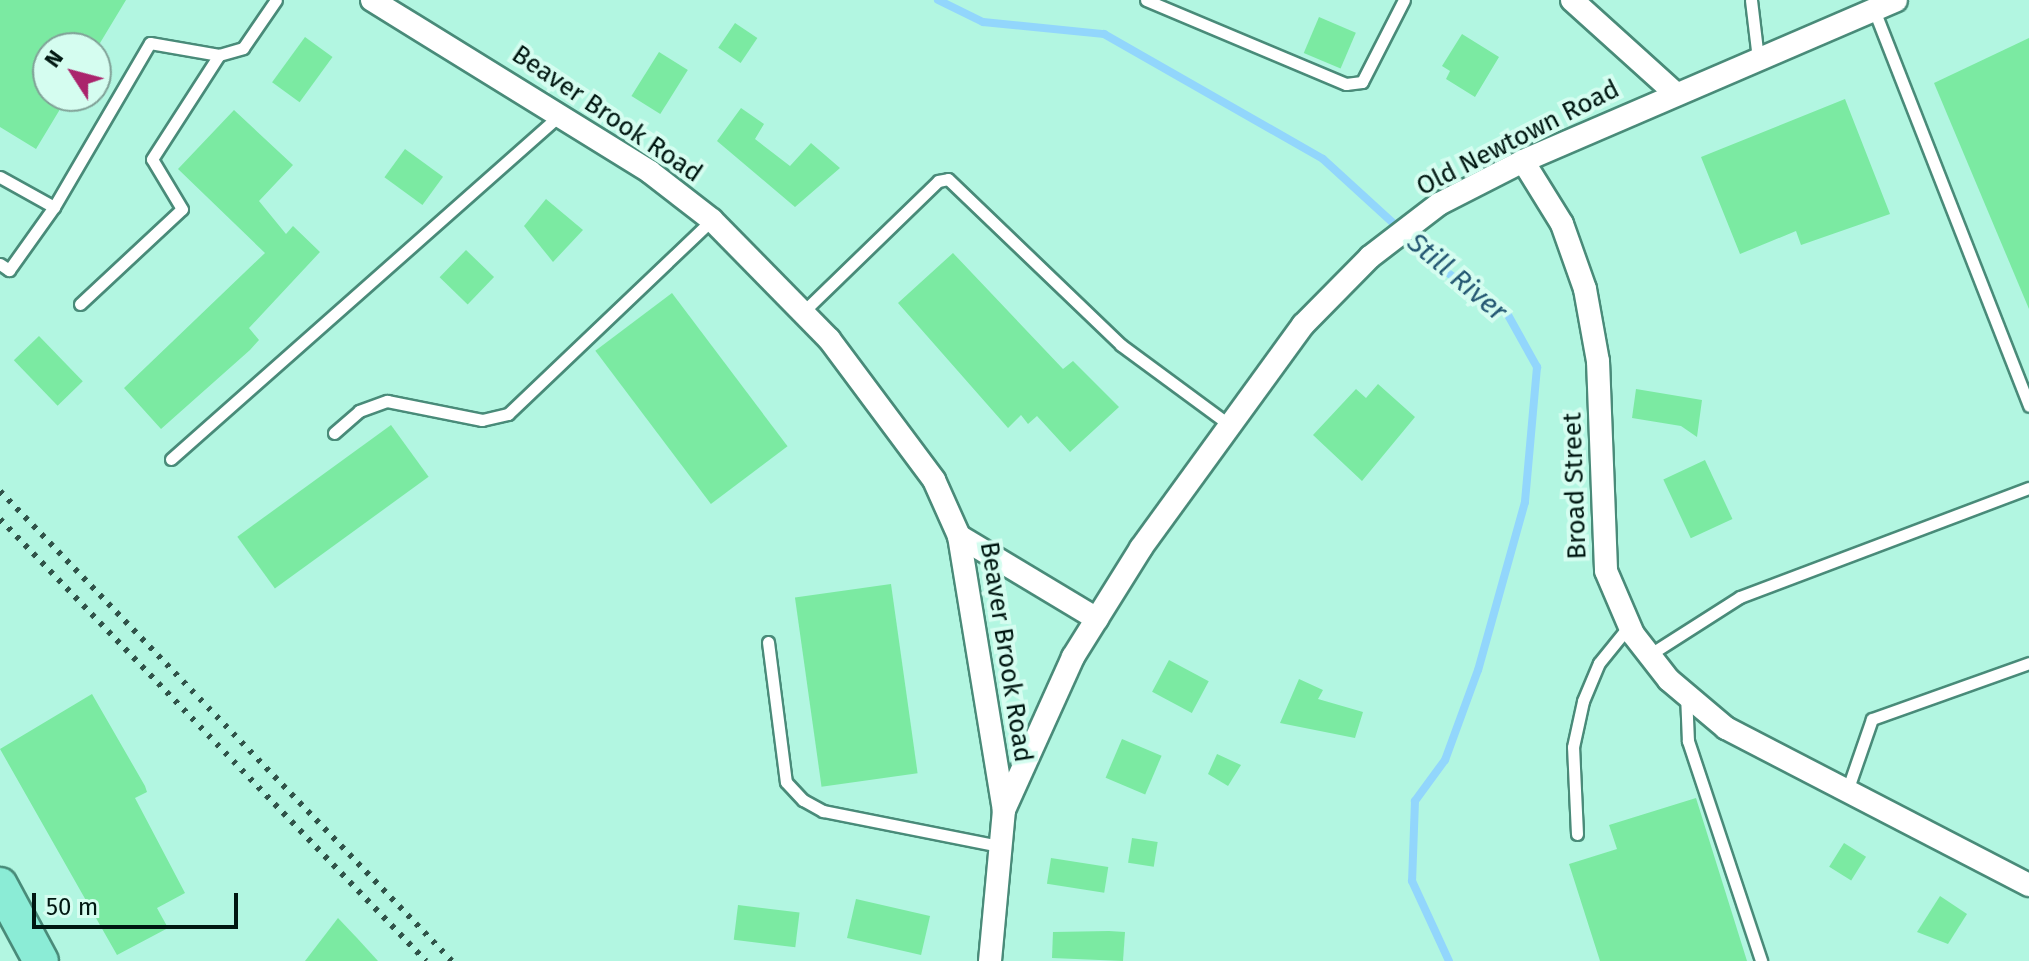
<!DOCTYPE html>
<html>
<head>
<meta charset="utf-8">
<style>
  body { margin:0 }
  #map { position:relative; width:2029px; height:961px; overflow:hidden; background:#b2f6e1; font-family:"Fira Sans",sans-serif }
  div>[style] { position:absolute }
  .stream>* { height:8px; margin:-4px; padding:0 4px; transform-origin:4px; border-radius:4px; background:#92d6fc }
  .building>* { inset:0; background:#7beaa2; transform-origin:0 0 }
  .roads { filter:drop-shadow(2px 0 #498b79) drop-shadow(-2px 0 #498b79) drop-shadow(0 2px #498b79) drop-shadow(0 -2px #498b79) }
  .lane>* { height:11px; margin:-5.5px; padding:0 5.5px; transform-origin:5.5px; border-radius:5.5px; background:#fff }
  .street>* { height:22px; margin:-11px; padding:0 11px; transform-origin:11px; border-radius:11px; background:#fff }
  .primary>* { height:34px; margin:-17px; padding:0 17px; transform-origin:17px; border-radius:17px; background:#8becd6 }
  .rail>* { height:6px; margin-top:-3px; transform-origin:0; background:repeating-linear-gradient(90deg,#305349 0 4px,transparent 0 12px) }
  span { translate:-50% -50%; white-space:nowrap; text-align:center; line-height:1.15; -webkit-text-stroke:8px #d5fdf0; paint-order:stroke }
  .street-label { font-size:26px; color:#001711 }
  .water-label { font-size:28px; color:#235772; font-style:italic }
  .north { position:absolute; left:32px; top:32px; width:80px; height:80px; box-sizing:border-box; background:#d5fdf0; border:2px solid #80a197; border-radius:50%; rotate:306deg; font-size:22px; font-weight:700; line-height:32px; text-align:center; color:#001711 }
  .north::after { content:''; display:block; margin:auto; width:28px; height:36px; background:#aa246c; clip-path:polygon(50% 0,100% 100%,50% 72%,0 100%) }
  .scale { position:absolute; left:32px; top:893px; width:206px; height:36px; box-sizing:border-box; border:4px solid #001711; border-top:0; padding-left:10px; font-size:24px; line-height:28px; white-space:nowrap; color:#001711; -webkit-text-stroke:6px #d5fdf0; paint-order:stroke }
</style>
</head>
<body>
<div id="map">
  <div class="stream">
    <div style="left:938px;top:0;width:50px;rotate:26.1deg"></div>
    <div style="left:983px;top:22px;width:122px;rotate:5.7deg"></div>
    <div style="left:1104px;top:34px;width:252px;rotate:29.7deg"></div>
    <div style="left:1323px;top:159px;width:169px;rotate:42.4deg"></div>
    <div style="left:1448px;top:273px;width:73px;rotate:35deg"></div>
    <div style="left:1508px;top:315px;width:60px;rotate:60.9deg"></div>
    <div style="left:1537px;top:367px;width:136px;rotate:95.1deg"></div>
    <div style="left:1525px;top:502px;width:174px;rotate:105.6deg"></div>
    <div style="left:1478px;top:670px;width:96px;rotate:110.1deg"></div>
    <div style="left:1445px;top:760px;width:51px;rotate:126.2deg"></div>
    <div style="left:1415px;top:801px;width:80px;rotate:92.1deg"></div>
    <div style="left:1412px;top:881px;width:88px;rotate:65.2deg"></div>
  </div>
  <div class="building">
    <div style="clip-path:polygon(0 0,126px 0,97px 48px,48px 48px,48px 96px,68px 96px,36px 149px,0 127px)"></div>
    <div style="left:1319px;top:17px;width:40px;height:39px;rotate:23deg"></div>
    <div style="left:735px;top:23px;width:27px;height:30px;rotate:34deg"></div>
    <div style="clip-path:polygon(1462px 34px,1499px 57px,1475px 97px,1446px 79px,1450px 71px,1442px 66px)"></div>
    <div style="left:305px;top:37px;width:34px;height:56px;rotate:36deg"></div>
    <div style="clip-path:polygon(2029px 38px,2029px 309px,1934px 83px)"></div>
    <div style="left:659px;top:52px;width:34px;height:52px;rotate:32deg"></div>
    <div style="clip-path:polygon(1845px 99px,1890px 214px,1801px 245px,1796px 231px,1740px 254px,1701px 157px)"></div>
    <div style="clip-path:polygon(741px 108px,764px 124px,755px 139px,790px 166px,811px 143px,840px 168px,795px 207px,717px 141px)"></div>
    <div style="clip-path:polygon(234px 110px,293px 165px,259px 201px,286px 234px,293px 226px,320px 252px,249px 328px,259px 340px,250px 350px,161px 429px,124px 388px,265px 253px,178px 169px)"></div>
    <div style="left:405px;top:149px;width:47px;height:35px;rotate:36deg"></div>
    <div style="clip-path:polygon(546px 199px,583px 230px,553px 262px,524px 226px)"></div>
    <div style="left:466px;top:250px;width:39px;height:38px;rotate:44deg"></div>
    <div style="clip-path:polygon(953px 253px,1063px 369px,1073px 361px,1119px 407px,1070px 452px,1037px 416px,1028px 424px,1021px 415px,1008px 428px,898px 303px)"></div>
    <div style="left:672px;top:293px;width:192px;height:96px;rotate:53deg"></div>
    <div style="left:39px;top:336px;width:63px;height:35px;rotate:46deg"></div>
    <div style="clip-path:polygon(1378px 384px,1415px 417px,1362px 481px,1313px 435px,1356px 389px,1366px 398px)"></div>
    <div style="clip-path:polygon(1636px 389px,1702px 400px,1697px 437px,1681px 426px,1632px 418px)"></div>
    <div style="left:391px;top:425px;width:64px;height:190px;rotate:54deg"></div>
    <div style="left:1705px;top:460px;width:65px;height:46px;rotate:65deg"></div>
    <div style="left:891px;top:584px;width:191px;height:97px;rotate:82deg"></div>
    <div style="left:1169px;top:660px;width:45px;height:36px;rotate:28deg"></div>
    <div style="clip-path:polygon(1299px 679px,1323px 690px,1318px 699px,1363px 712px,1355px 738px,1280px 723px)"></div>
    <div style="clip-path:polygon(92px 694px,145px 786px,147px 792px,135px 798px,185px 893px,157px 908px,168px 928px,117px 955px,0 749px)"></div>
    <div style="left:1122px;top:739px;width:43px;height:42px;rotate:23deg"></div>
    <div style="clip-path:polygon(1217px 754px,1241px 765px,1228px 786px,1208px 774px)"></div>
    <div style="clip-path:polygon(1696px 798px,1747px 961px,1600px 961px,1569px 864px,1617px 849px,1609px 825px)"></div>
    <div style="left:1132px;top:838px;width:26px;height:25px;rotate:9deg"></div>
    <div style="left:1844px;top:843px;width:26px;height:28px;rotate:32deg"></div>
    <div style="left:1051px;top:858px;width:58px;height:26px;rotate:9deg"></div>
    <div style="clip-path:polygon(1940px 896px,1967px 914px,1948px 944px,1917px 932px)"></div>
    <div style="left:856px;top:899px;width:76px;height:40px;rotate:13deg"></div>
    <div style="left:738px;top:905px;width:62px;height:35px;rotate:7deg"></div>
    <div style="clip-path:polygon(338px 918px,357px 938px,378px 961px,305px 961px)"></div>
    <div style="clip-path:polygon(1109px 931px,1125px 932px,1123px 961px,1052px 958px,1053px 932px)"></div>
  </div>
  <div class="roads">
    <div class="lane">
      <div style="left:1146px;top:0;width:217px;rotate:22.8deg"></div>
      <div style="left:1346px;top:84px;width:16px;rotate:-7deg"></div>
      <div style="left:1362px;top:82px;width:92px;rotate:-62.9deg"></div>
      <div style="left:1751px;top:0;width:59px;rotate:83.2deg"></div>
      <div style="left:1874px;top:10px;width:425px;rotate:68.6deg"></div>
      <div style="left:0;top:177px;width:62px;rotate:29.1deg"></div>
      <div style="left:54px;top:207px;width:190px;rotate:-59.7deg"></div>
      <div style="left:150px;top:43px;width:70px;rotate:9.9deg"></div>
      <div style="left:219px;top:55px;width:25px;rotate:-16deg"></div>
      <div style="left:243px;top:48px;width:58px;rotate:-55.5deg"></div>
      <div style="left:0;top:264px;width:11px;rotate:34deg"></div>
      <div style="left:9px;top:270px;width:77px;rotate:-54.5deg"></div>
      <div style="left:80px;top:304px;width:139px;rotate:-43deg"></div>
      <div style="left:182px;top:209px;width:58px;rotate:-121deg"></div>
      <div style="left:152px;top:159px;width:124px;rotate:-57.2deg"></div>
      <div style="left:803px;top:312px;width:188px;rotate:-44.1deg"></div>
      <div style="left:938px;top:181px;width:10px;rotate:-11deg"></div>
      <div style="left:948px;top:179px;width:240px;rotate:43.8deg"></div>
      <div style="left:1121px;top:345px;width:133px;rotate:36.4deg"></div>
      <div style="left:334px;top:433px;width:33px;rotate:-41deg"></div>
      <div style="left:359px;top:411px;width:30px;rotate:-20deg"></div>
      <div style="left:387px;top:401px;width:97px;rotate:11.3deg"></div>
      <div style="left:482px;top:420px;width:27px;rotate:-13deg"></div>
      <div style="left:508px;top:414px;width:282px;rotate:-43.6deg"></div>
      <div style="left:171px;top:459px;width:519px;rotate:-41.49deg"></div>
      <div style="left:768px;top:642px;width:141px;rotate:82.7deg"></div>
      <div style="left:786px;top:782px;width:25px;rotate:47deg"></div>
      <div style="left:803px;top:800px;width:23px;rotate:29deg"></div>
      <div style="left:823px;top:811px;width:180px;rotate:11.2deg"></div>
      <div style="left:1649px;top:655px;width:108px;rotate:-32.5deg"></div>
      <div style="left:1740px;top:597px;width:309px;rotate:-20.7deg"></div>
      <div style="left:1686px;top:694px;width:47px;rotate:87.6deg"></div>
      <div style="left:1688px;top:741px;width:232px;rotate:71.6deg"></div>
      <div style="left:1847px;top:791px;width:76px;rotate:-70.9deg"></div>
      <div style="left:1872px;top:719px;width:167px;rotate:-19.6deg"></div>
      <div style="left:1577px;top:834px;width:87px;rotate:-92.6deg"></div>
      <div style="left:1573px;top:747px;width:47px;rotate:-77.7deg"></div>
      <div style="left:1583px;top:701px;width:41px;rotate:-67.2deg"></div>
      <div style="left:1599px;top:663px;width:48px;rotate:-51deg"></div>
    </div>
    <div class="street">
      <div style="left:372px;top:0;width:327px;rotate:31.7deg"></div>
      <div style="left:650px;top:172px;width:78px;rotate:37.7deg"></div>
      <div style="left:712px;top:220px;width:167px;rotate:45.5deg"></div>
      <div style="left:829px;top:339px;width:176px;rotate:53.3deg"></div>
      <div style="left:934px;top:480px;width:61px;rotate:65.9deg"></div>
      <div style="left:959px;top:536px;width:278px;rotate:80.7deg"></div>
      <div style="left:1004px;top:810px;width:152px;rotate:95.3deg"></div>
      <div style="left:1572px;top:0;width:139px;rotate:42.1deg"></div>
      <div style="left:1523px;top:161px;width:74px;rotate:58.2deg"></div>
      <div style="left:1562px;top:224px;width:69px;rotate:70.5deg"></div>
      <div style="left:1585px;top:289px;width:73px;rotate:79.8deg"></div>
      <div style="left:1598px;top:361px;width:210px;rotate:87.8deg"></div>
      <div style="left:1606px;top:571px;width:69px;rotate:66.8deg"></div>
      <div style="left:1633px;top:634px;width:58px;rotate:52deg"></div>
      <div style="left:1669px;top:680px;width:75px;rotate:40.1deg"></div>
      <div style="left:1726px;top:728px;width:341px;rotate:27.4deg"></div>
      <div style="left:959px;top:536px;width:161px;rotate:31deg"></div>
      <div style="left:1004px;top:810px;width:168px;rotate:-65.7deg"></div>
      <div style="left:1073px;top:657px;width:128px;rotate:-58deg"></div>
      <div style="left:1141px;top:548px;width:276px;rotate:-54deg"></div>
      <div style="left:1303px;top:325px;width:95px;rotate:-45.4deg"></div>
      <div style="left:1370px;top:257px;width:87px;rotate:-37.5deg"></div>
      <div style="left:1439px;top:204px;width:94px;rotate:-27.1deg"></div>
      <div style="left:1523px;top:161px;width:406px;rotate:-23.3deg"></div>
    </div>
    <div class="primary">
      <div style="left:0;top:885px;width:86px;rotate:61.7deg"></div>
    </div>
  </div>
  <div class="rail">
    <div style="left:0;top:491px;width:652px;rotate:46.12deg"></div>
    <div style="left:0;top:519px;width:614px;rotate:46.06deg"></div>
  </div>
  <div class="street-label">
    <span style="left:607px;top:114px;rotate:34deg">Beaver Brook Road</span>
    <span style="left:1518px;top:138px;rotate:-27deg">Old Newtown Road</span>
    <span style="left:1575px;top:486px;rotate:-92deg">Broad Street</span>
    <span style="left:1006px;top:652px;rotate:81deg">Beaver Brook Road</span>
  </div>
  <div class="water-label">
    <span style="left:1457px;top:277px;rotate:40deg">Still River</span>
  </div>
  <div class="north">N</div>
  <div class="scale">50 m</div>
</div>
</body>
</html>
